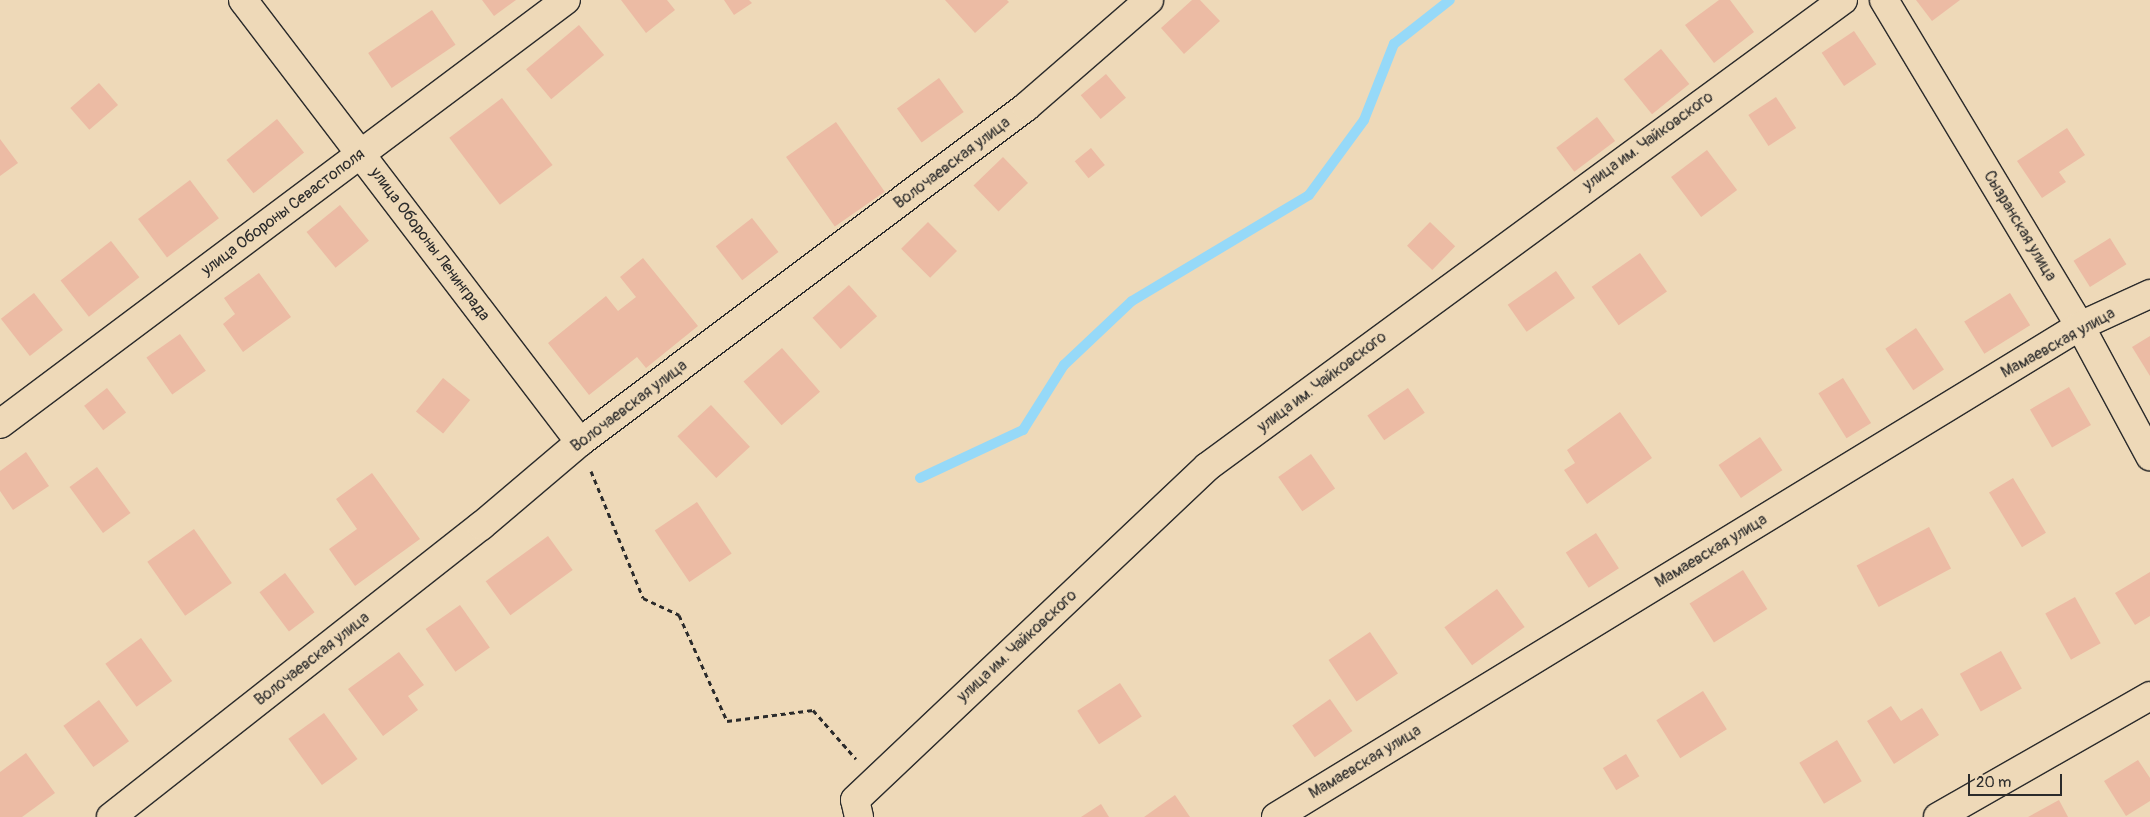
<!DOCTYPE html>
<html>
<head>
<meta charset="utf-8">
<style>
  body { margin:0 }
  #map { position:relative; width:2150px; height:817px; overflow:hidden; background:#eed9b8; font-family:Pangolin,sans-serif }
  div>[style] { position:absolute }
  .stream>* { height:10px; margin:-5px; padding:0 5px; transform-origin:5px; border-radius:5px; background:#96d9f8 }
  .building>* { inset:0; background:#ecbba4; transform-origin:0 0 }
  .path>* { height:3px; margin-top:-1.5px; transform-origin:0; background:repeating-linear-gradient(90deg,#2b2b2b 0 5px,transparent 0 9px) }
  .roads { filter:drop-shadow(1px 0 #2b2b2b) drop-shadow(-1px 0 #2b2b2b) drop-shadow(0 1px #2b2b2b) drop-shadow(0 -1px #2b2b2b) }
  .minor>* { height:28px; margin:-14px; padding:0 14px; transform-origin:14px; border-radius:14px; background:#eed9b8 }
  span { translate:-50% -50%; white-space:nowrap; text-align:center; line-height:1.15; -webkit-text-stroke:4px #eed9b8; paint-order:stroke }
  .street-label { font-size:16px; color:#2b2b2b }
  .scale { position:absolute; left:1968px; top:774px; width:94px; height:22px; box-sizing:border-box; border:2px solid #2b2b2b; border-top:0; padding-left:6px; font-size:15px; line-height:18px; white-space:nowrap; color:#2b2b2b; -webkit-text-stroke:4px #eed9b8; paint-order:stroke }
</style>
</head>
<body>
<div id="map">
  <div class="stream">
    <div style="left:920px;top:478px;width:114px;rotate:-25deg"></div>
    <div style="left:1023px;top:430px;width:77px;rotate:-57.8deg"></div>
    <div style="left:1064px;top:365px;width:93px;rotate:-43.3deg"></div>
    <div style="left:1132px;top:301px;width:206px;rotate:-30.9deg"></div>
    <div style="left:1309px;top:195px;width:93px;rotate:-53.7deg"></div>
    <div style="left:1364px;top:120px;width:82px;rotate:-68.5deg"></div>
    <div style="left:1394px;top:44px;width:71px;rotate:-38.2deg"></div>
  </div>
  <div class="building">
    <div style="clip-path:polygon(482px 0,516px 0,494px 16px)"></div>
    <div style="clip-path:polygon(621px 0,667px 0,675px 10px,646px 33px)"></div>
    <div style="clip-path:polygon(724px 0,749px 0,752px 3px,734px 15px)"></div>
    <div style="clip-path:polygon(945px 0,1007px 0,1009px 2px,975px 33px)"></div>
    <div style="clip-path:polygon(1192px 0,1200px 0,1220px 21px,1184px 54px,1161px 28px)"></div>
    <div style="clip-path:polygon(1719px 0,1730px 0,1754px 32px,1714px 63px,1685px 25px)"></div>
    <div style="clip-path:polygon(1916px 0,1960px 0,1932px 21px)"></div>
    <div style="left:432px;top:10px;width:42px;height:77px;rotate:56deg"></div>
    <div style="left:579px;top:25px;width:39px;height:69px;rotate:50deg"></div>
    <div style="left:1854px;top:31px;width:40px;height:39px;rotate:56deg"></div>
    <div style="left:1661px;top:49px;width:45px;height:48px;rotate:51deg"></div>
    <div style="left:1106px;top:74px;width:31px;height:33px;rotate:50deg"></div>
    <div style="left:939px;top:78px;width:42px;height:52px;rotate:54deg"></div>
    <div style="left:99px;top:83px;width:29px;height:38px;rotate:49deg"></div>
    <div style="left:1776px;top:97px;width:37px;height:33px;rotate:57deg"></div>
    <div style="left:502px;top:98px;width:84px;height:66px;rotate:53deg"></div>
    <div style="left:1597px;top:117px;width:30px;height:51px;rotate:53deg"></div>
    <div style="left:277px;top:119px;width:43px;height:65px;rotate:51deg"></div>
    <div style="left:836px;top:122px;width:85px;height:61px;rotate:55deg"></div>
    <div style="clip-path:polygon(2067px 128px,2085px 155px,2059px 172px,2066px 182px,2042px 198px,2017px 161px)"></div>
    <div style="clip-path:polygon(0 139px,18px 163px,0 176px)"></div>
    <div style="left:1091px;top:148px;width:22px;height:21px;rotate:51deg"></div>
    <div style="left:1707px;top:150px;width:50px;height:45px;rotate:53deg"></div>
    <div style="left:1003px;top:157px;width:36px;height:41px;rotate:46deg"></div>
    <div style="left:190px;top:180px;width:48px;height:65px;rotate:53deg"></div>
    <div style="left:340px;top:205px;width:46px;height:43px;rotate:51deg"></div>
    <div style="left:752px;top:218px;width:43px;height:46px;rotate:52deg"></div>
    <div style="left:928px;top:222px;width:41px;height:38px;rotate:45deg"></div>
    <div style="left:1430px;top:222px;width:35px;height:33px;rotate:44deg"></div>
    <div style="left:2110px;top:238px;width:31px;height:43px;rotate:58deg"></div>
    <div style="left:111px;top:241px;width:46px;height:64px;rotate:52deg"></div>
    <div style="left:1640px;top:253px;width:47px;height:59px;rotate:55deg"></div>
    <div style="clip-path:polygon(643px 258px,698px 326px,646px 368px,637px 357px,589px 395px,548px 343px,606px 296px,618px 311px,636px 297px,620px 277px)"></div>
    <div style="left:1556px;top:271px;width:33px;height:59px;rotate:55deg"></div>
    <div style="clip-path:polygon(259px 273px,291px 317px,243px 352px,223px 324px,235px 314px,224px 298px)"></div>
    <div style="left:849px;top:285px;width:42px;height:49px;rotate:48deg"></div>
    <div style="left:34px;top:293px;width:47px;height:42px;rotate:52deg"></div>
    <div style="left:2010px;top:293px;width:38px;height:54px;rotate:58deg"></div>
    <div style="left:1916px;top:328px;width:50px;height:37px;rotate:56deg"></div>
    <div style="left:180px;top:334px;width:45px;height:41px;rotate:55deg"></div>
    <div style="clip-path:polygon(2150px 336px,2150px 376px,2132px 347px)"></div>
    <div style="left:782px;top:348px;width:58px;height:51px;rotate:49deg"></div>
    <div style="left:443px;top:378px;width:35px;height:43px;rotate:39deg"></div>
    <div style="left:1843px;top:378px;width:53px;height:29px;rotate:58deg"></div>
    <div style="left:2069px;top:387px;width:44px;height:45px;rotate:60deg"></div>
    <div style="left:107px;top:388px;width:31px;height:29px;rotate:52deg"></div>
    <div style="left:1408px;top:388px;width:30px;height:49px;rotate:56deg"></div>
    <div style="left:711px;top:405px;width:57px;height:46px;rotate:47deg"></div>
    <div style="clip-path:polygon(1620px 412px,1652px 458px,1587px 504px,1564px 470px,1575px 463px,1567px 450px)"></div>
    <div style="left:1760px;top:437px;width:40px;height:50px;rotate:56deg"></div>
    <div style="clip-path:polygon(26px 452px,49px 486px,13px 510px,0 491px,0 471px)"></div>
    <div style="left:1311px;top:454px;width:42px;height:40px;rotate:55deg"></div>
    <div style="left:97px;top:467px;width:57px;height:34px;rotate:54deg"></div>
    <div style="clip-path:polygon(372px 473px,420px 539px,355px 586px,329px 549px,357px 529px,336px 499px)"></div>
    <div style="left:2013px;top:478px;width:64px;height:28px;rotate:59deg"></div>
    <div style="left:697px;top:502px;width:62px;height:51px;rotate:56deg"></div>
    <div style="left:1929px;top:527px;width:47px;height:82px;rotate:62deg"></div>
    <div style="left:194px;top:529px;width:66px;height:57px;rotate:55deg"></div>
    <div style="left:1596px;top:533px;width:42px;height:36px;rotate:57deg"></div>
    <div style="left:548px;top:536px;width:42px;height:77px;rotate:54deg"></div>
    <div style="left:1743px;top:570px;width:46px;height:63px;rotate:58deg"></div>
    <div style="clip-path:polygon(2150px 572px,2150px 616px,2135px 625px,2115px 593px)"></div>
    <div style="left:285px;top:573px;width:49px;height:32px;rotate:53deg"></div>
    <div style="left:1497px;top:589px;width:47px;height:65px;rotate:54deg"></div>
    <div style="left:2075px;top:597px;width:53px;height:34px;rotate:61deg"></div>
    <div style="left:460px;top:605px;width:52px;height:42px;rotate:55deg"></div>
    <div style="left:1370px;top:632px;width:50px;height:50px;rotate:56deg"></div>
    <div style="left:141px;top:638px;width:53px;height:44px;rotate:54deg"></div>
    <div style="left:2001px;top:651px;width:43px;height:47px;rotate:61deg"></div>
    <div style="clip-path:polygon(399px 652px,424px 685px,408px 696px,418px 710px,383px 736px,348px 689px)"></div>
    <div style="left:1120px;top:683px;width:40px;height:51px;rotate:57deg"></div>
    <div style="left:1703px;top:691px;width:45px;height:55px;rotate:58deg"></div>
    <div style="left:1330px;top:699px;width:39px;height:46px;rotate:55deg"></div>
    <div style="left:99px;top:700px;width:51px;height:44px;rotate:54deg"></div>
    <div style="clip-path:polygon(1891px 706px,1901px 721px,1922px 708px,1939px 735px,1894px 764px,1867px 721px)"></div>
    <div style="left:324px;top:713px;width:57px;height:44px;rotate:54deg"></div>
    <div style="left:1837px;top:740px;width:48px;height:44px;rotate:59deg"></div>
    <div style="clip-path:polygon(26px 753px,55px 793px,22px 817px,0 817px,0 772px)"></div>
    <div style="left:1626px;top:754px;width:26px;height:27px;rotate:59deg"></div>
    <div style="clip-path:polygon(2138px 760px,2150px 778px,2150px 801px,2126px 816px,2104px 781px)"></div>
    <div style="clip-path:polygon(1175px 795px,1190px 817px,1144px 817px)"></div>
    <div style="clip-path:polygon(2059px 800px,2068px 817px,2028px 817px)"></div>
    <div style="clip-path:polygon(1101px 804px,1109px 817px,1081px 817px)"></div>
  </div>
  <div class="path">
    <div style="left:591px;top:471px;width:137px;rotate:67.7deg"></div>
    <div style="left:643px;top:598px;width:40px;rotate:25deg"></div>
    <div style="left:679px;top:615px;width:116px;rotate:65.6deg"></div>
    <div style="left:727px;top:721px;width:87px;rotate:-7.3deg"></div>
    <div style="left:813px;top:710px;width:65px;rotate:48.7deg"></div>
  </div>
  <div class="roads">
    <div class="minor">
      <div style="left:243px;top:0;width:556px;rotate:52.68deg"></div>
      <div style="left:1884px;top:0;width:380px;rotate:59deg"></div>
      <div style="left:2080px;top:326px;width:148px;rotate:61.7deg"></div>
      <div style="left:0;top:424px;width:707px;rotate:-36.84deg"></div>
      <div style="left:111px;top:817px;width:471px;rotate:-38.2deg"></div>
      <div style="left:481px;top:526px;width:130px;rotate:-40.3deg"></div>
      <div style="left:580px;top:442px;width:558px;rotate:-36.91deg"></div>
      <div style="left:1026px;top:107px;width:163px;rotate:-41deg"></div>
      <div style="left:859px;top:817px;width:17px;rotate:-103deg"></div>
      <div style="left:855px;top:800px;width:485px;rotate:-43.4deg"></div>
      <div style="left:1207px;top:467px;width:789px;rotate:-36.29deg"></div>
      <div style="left:1276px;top:817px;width:942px;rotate:-31.41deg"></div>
      <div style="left:2080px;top:326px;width:77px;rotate:-24.6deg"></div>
      <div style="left:1938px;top:817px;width:244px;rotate:-29.7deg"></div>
    </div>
  </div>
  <div class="street-label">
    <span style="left:1648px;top:141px;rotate:-36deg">улица им. Чайковского</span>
    <span style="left:952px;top:163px;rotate:-37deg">Волочаевская улица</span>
    <span style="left:283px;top:212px;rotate:-37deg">улица Обороны Севастополя</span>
    <span style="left:2020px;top:226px;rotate:59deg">Сызранская улица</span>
    <span style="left:430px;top:244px;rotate:53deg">улица Обороны Ленинграда</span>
    <span style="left:2058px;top:343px;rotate:-29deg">Мамаевская улица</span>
    <span style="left:1322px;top:382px;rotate:-37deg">улица им. Чайковского</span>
    <span style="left:629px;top:406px;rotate:-37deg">Волочаевская улица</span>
    <span style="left:1711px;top:551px;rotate:-31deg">Мамаевская улица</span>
    <span style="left:1017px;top:646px;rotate:-43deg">улица им. Чайковского</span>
    <span style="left:312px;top:659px;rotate:-38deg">Волочаевская улица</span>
    <span style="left:1365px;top:762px;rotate:-31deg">Мамаевская улица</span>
  </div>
  <div class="scale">20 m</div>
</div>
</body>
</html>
